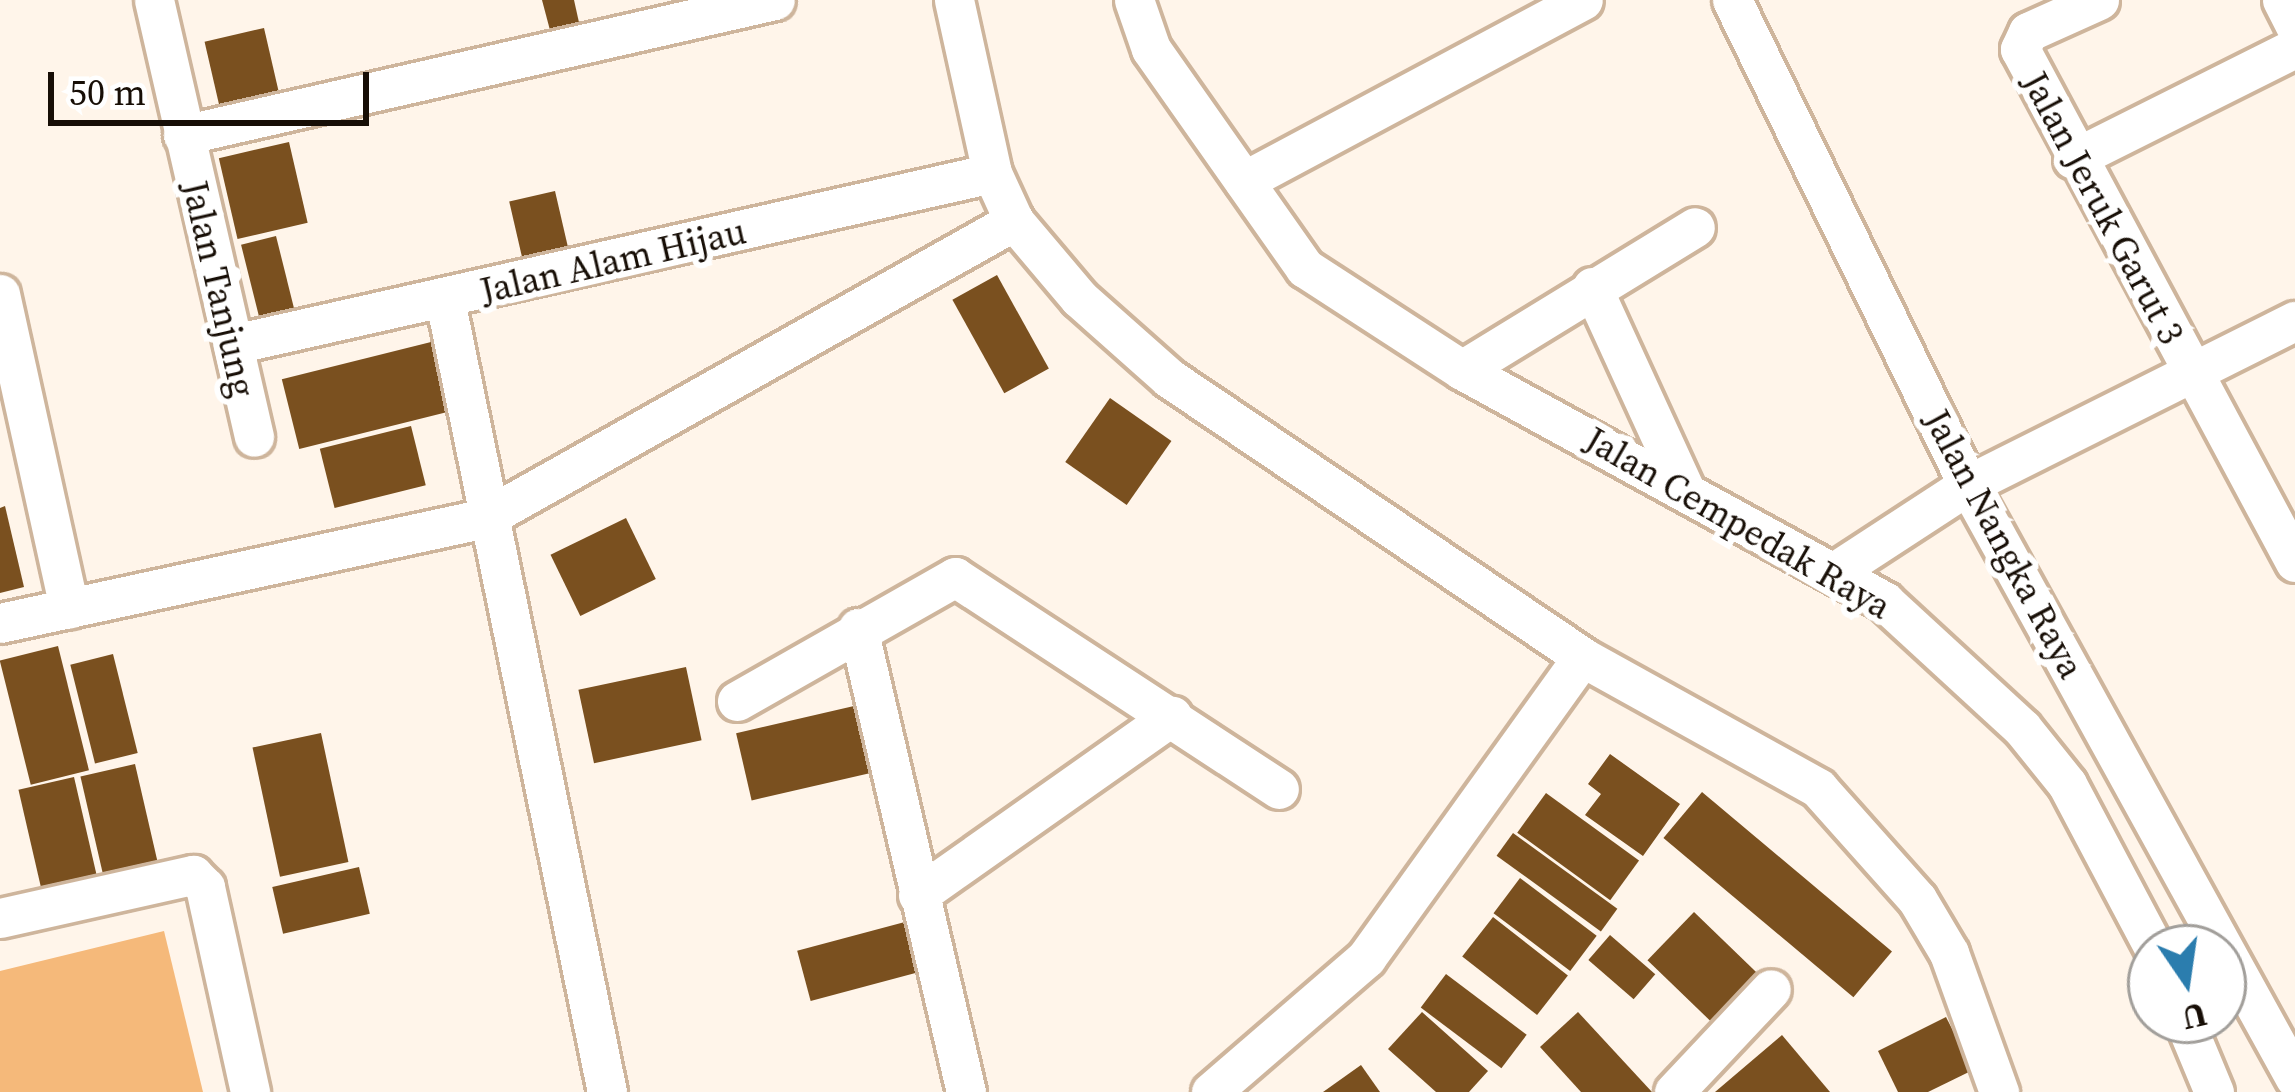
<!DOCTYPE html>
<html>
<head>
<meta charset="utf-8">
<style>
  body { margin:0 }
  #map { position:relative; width:2295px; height:1092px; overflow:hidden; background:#fff5ea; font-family:"Source Serif 4",serif }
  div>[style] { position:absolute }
  .green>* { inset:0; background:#f5b97a }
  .building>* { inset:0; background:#7a501f; transform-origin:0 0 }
  .roads { filter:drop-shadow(3px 0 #ceb59c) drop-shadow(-3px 0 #ceb59c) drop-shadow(0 3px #ceb59c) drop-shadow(0 -3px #ceb59c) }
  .street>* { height:39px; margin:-19.5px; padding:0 19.5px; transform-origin:19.5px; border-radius:19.5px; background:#fff }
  span { translate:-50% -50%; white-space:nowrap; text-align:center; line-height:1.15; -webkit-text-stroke:12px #fff; paint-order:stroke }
  .street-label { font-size:36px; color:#170e06 }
  .north { position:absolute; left:2127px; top:924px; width:120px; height:120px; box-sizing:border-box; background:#fff; border:3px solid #a29f9b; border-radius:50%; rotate:167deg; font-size:33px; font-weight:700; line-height:48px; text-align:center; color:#170e06 }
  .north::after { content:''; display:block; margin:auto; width:42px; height:54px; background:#2b7dae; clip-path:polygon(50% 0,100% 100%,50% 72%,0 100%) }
  .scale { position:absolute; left:48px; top:72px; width:321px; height:54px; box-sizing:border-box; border:6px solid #170e06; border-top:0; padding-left:15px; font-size:36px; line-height:42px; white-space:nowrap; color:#170e06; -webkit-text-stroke:9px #fff; paint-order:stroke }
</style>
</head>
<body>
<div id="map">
  <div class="green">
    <div style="clip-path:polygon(164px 931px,203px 1092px,0 1092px,0 971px)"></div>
  </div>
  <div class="building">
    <div style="clip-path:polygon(542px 0,574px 0,580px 27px,551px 34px)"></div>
    <div style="left:264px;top:28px;width:70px;height:61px;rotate:77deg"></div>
    <div style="left:289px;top:142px;width:83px;height:72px;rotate:77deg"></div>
    <div style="left:555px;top:191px;width:59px;height:47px;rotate:77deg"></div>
    <div style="left:276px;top:236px;width:74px;height:36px;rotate:76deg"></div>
    <div style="left:997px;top:275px;width:107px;height:51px;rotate:61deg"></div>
    <div style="left:439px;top:340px;width:72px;height:162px;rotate:76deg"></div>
    <div style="left:1110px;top:398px;width:75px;height:78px;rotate:35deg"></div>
    <div style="left:411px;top:426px;width:61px;height:94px;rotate:76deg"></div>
    <div style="clip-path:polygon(5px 506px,24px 587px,0 593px,0 508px)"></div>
    <div style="left:626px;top:518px;width:68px;height:84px;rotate:64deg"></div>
    <div style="left:58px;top:646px;width:128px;height:60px;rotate:76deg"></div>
    <div style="left:113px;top:654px;width:102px;height:44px;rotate:76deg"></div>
    <div style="left:686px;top:667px;width:75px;height:110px;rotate:78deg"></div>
    <div style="left:854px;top:706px;width:69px;height:121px;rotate:77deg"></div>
    <div style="left:321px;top:733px;width:132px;height:70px;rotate:78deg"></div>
    <div style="clip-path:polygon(1610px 754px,1680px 804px,1643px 856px,1585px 815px,1601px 794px,1588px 784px)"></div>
    <div style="left:135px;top:764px;width:100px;height:56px;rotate:77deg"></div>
    <div style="left:74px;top:777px;width:100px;height:57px;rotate:77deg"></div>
    <div style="left:1702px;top:792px;width:248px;height:60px;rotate:40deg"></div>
    <div style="left:1546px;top:793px;width:115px;height:49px;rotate:36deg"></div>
    <div style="left:1513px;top:833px;width:129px;height:28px;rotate:36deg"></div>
    <div style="left:359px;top:867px;width:48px;height:89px;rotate:77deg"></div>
    <div style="left:1520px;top:878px;width:96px;height:44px;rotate:37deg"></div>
    <div style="left:1694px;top:912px;width:100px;height:67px;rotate:44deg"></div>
    <div style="left:1493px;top:917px;width:95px;height:50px;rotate:38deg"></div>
    <div style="left:916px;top:919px;width:52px;height:123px;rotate:75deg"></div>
    <div style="left:1610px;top:935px;width:60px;height:33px;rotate:41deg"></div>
    <div style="left:1446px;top:974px;width:101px;height:42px;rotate:37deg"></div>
    <div style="clip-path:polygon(1422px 1012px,1488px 1071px,1469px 1092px,1436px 1092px,1388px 1049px)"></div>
    <div style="clip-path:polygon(1578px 1012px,1652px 1092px,1581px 1092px,1540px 1047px)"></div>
    <div style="clip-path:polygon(1946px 1017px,1973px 1070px,1928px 1092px,1898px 1092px,1878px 1051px)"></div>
    <div style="clip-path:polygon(1782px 1035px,1830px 1092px,1715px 1092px)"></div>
    <div style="clip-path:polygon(1361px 1065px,1380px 1092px,1323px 1092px)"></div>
  </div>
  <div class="roads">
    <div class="street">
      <div style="left:154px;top:0;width:448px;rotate:77.1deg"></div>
      <div style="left:954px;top:0;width:177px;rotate:77.6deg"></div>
      <div style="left:992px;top:173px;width:53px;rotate:65.4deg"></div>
      <div style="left:1014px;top:221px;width:101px;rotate:49.8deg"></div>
      <div style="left:1079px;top:298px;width:120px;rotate:41.6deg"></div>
      <div style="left:1169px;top:378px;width:498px;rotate:34deg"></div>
      <div style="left:1582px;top:657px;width:270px;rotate:29deg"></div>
      <div style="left:1818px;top:788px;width:149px;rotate:48.3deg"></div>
      <div style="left:1917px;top:899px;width:63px;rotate:59.3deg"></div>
      <div style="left:1949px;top:953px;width:148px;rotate:70.2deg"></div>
      <div style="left:1134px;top:0;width:52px;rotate:70.9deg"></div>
      <div style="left:1151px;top:49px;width:268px;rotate:54.9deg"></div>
      <div style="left:1305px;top:268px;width:187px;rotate:33deg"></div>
      <div style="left:1462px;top:370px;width:482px;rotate:28.7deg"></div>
      <div style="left:1885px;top:602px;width:186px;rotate:42.6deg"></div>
      <div style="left:2022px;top:728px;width:72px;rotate:51.2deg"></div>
      <div style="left:2067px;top:784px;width:186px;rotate:62.1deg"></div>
      <div style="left:1732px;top:0;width:539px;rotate:64.05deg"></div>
      <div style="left:1968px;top:485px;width:677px;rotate:61.13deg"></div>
      <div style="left:2099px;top:0;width:78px;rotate:155.7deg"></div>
      <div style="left:2028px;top:32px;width:19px;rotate:115deg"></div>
      <div style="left:2020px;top:49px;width:582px;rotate:61.81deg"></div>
      <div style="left:2282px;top:0;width:28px;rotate:63deg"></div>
      <div style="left:183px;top:135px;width:607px;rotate:-12.85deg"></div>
      <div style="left:2073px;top:159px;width:248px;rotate:-26.6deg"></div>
      <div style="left:1244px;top:181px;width:384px;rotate:-28.1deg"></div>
      <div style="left:1592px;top:287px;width:221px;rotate:65.4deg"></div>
      <div style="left:0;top:294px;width:322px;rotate:77.6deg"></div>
      <div style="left:445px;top:300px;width:808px;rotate:78.44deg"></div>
      <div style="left:234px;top:344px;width:777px;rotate:-12.71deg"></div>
      <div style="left:1462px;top:370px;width:273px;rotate:-31.5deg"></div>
      <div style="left:1836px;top:571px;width:161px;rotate:-33.1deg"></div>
      <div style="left:1971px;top:483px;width:362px;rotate:-26.6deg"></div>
      <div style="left:0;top:623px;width:496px;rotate:-12.2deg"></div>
      <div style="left:485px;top:518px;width:607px;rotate:-29.31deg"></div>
      <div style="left:858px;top:628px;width:476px;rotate:76.9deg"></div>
      <div style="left:737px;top:701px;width:251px;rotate:-29.6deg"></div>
      <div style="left:955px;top:577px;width:387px;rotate:33.2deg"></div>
      <div style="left:918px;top:895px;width:311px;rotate:-35.2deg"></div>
      <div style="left:0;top:918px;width:198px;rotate:-12.6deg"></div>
      <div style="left:193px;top:875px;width:17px;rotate:45deg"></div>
      <div style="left:205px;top:887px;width:210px;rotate:77.6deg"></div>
      <div style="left:2184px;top:1020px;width:78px;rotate:67.4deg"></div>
      <div style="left:1211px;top:1092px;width:205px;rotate:-40.8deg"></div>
      <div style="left:1366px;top:958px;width:370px;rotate:-54.3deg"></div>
      <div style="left:1674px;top:1092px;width:141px;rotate:-46.7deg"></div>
    </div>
  </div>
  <div class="street-label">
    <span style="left:2103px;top:208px;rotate:62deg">Jalan Jeruk Garut 3</span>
    <span style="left:613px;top:261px;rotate:-13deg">Jalan Alam Hijau</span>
    <span style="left:219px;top:289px;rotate:77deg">Jalan Tanjung</span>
    <span style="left:1738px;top:523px;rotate:30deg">Jalan Cempedak Raya</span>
    <span style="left:2004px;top:544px;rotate:62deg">Jalan Nangka Raya</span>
  </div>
  <div class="north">U</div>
  <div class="scale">50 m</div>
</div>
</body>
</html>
